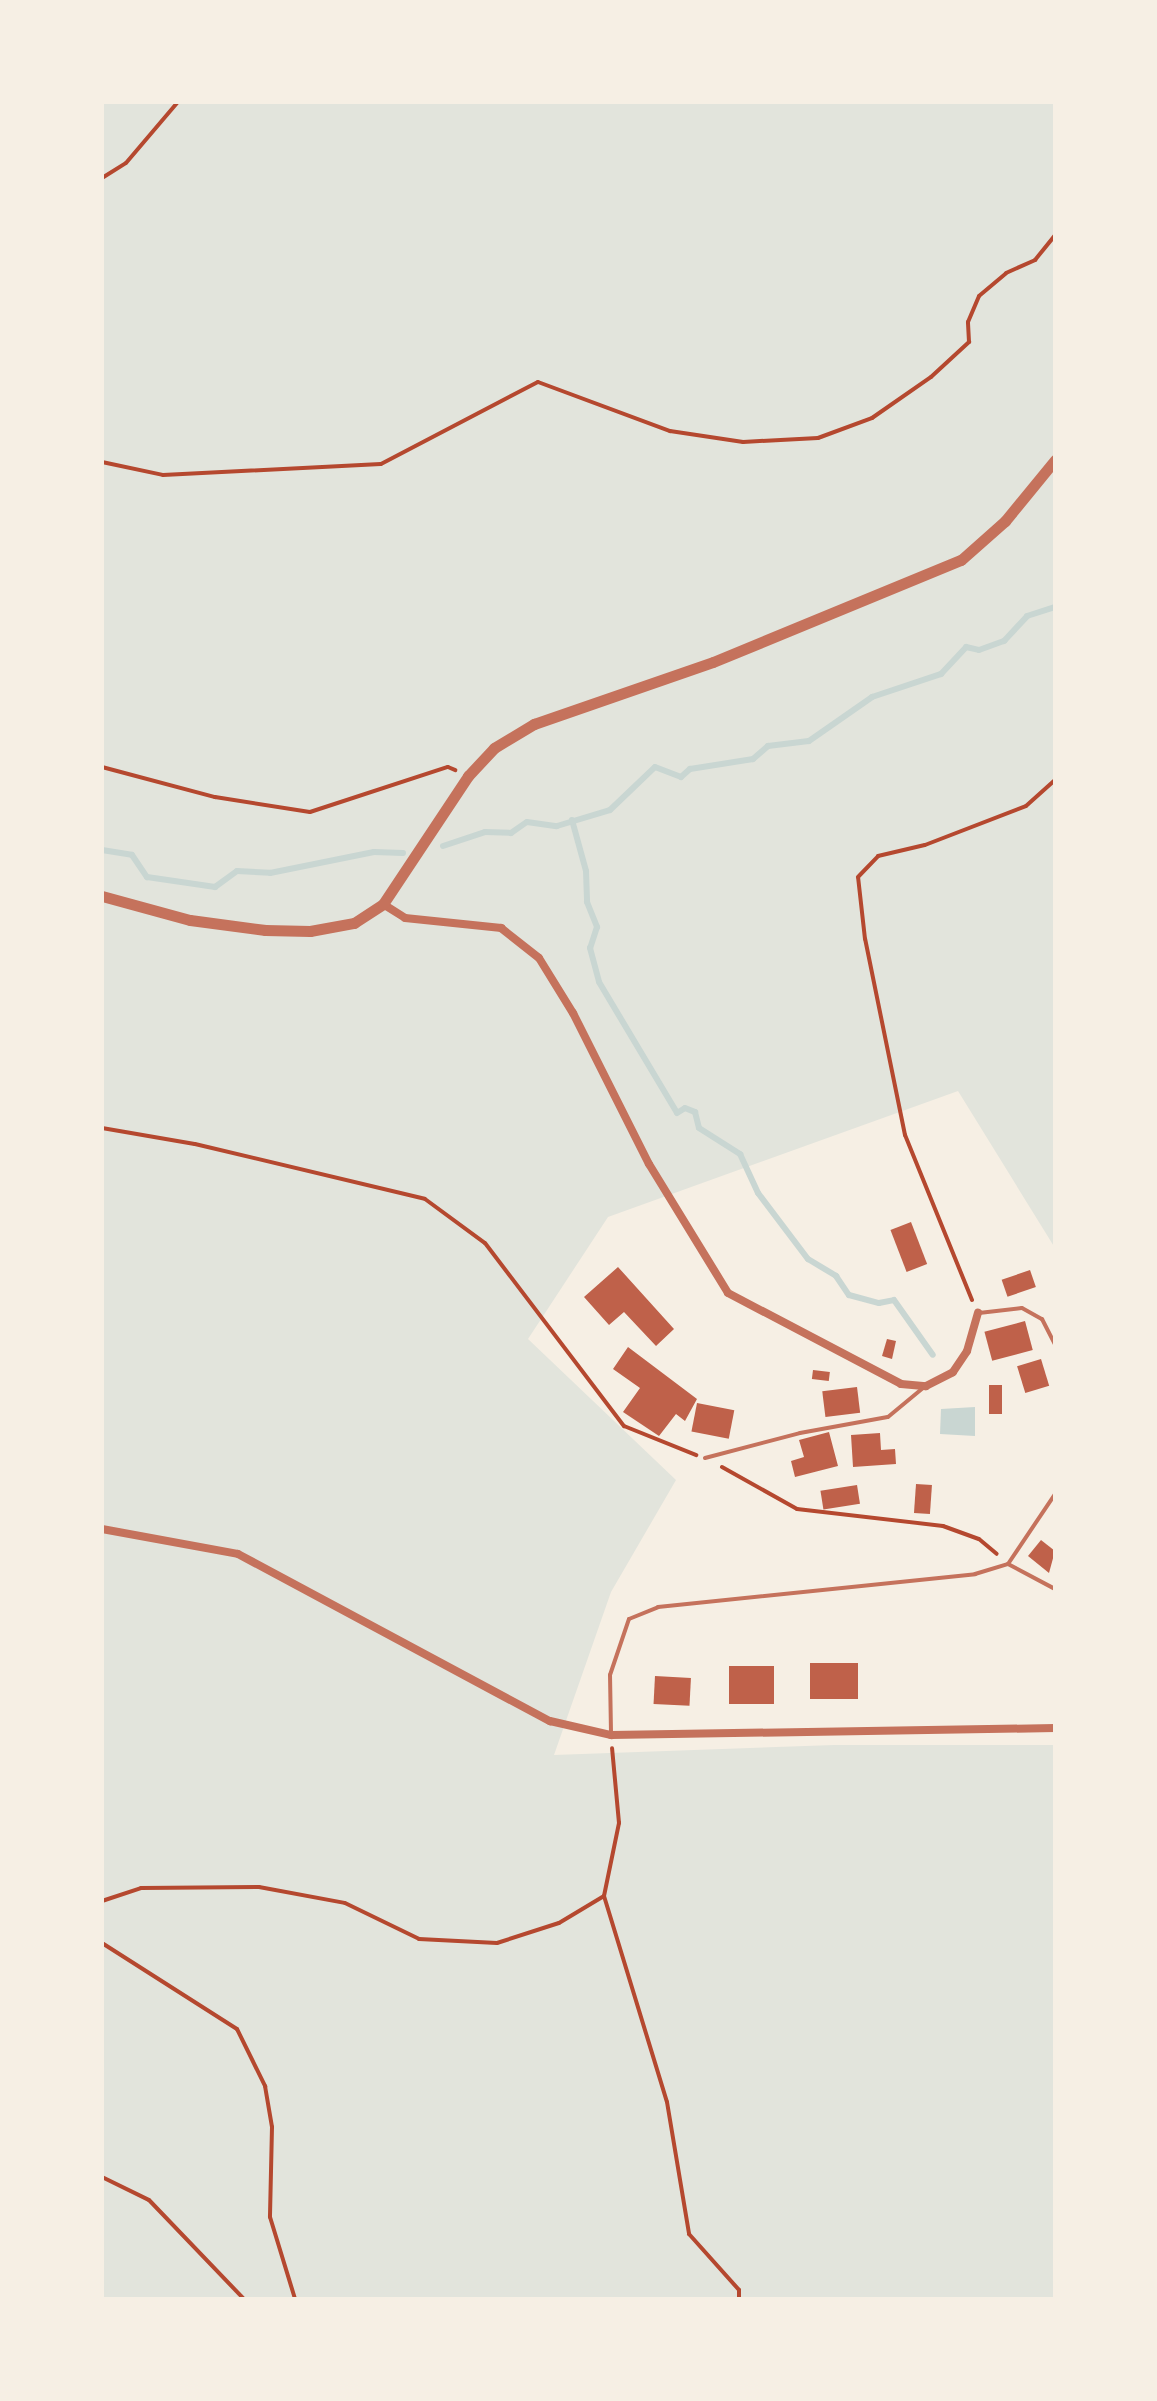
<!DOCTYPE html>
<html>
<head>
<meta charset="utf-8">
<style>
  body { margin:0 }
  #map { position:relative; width:1157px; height:2401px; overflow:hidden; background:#f6efe4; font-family:"Noto Sans",sans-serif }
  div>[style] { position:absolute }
  .green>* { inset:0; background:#e2e4dc }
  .water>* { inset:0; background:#c9d6d2 }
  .stream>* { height:6px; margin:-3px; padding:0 3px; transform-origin:3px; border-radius:3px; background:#c9d6d2 }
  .building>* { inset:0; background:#bf614a; transform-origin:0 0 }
  .path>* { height:4px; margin:-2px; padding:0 2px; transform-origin:2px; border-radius:2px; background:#b5482f }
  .service>* { height:4px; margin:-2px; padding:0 2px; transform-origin:2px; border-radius:2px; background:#c5725c }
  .minor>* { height:8px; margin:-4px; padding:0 4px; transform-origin:4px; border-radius:4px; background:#c5725c }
  .tertiary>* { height:11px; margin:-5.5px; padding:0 5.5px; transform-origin:5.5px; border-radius:5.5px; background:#c5725c }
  span { translate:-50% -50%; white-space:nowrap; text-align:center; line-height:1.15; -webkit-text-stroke:6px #f6efe4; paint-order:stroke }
  .frame { position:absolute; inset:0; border:104px solid #f6efe4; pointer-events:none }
</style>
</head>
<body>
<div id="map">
  <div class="green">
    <div style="clip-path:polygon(102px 102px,1055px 102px,1055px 1248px,958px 1091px,608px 1217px,528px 1339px,676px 1480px,611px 1592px,554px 1755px,834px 1745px,1055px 1745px,1055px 2299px,102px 2299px)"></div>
  </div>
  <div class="water">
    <div style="clip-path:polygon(975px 1407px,975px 1436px,940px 1434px,941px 1409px)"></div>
  </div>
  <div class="stream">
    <div style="left:572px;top:820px;width:53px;rotate:74.6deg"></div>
    <div style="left:586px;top:871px;width:31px;rotate:88deg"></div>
    <div style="left:587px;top:902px;width:27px;rotate:68deg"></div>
    <div style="left:597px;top:927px;width:22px;rotate:108deg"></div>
    <div style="left:590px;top:948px;width:35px;rotate:75deg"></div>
    <div style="left:599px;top:982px;width:152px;rotate:59.2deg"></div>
    <div style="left:677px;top:1113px;width:9px;rotate:-32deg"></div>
    <div style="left:685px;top:1108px;width:11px;rotate:22deg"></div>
    <div style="left:695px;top:1112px;width:16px;rotate:76deg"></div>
    <div style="left:699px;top:1128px;width:49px;rotate:32.4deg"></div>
    <div style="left:740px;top:1154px;width:43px;rotate:65.2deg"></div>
    <div style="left:758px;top:1193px;width:83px;rotate:52.9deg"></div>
    <div style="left:808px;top:1259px;width:33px;rotate:31deg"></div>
    <div style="left:836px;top:1276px;width:23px;rotate:56deg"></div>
    <div style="left:849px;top:1295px;width:31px;rotate:15deg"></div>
    <div style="left:879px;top:1303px;width:15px;rotate:-11deg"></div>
    <div style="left:894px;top:1300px;width:67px;rotate:54.7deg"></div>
    <div style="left:443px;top:846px;width:44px;rotate:-18.4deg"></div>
    <div style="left:485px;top:832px;width:26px;rotate:2deg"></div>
    <div style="left:511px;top:833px;width:19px;rotate:-35deg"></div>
    <div style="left:527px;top:822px;width:30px;rotate:8deg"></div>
    <div style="left:557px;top:826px;width:55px;rotate:-16.8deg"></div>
    <div style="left:610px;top:810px;width:62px;rotate:-43.7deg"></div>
    <div style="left:655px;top:767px;width:28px;rotate:21deg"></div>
    <div style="left:681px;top:777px;width:12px;rotate:-42deg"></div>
    <div style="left:690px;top:769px;width:64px;rotate:-9deg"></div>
    <div style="left:753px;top:759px;width:20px;rotate:-41deg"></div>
    <div style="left:768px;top:746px;width:41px;rotate:-7deg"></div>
    <div style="left:809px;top:741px;width:77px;rotate:-34.9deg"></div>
    <div style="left:872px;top:697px;width:73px;rotate:-18.4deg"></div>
    <div style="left:941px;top:674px;width:37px;rotate:-47deg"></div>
    <div style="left:966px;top:647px;width:13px;rotate:13deg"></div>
    <div style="left:979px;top:650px;width:27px;rotate:-20deg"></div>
    <div style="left:1004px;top:641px;width:34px;rotate:-47deg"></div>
    <div style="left:1027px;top:616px;width:29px;rotate:-18deg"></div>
    <div style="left:102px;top:850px;width:30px;rotate:9deg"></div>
    <div style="left:132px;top:855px;width:27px;rotate:56deg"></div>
    <div style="left:147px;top:877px;width:69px;rotate:8.4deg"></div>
    <div style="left:215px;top:887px;width:27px;rotate:-36deg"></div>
    <div style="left:237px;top:871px;width:33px;rotate:3deg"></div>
    <div style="left:270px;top:873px;width:106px;rotate:-11.4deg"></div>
    <div style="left:374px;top:852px;width:29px;rotate:2deg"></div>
  </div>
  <div class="building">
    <div style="left:911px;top:1222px;width:45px;height:22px;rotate:69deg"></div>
    <div style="clip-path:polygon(618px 1267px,674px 1329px,656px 1346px,624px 1312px,609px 1325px,584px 1297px)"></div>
    <div style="left:1030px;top:1270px;width:18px;height:30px;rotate:71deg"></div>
    <div style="left:1025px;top:1321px;width:30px;height:42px;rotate:75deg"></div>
    <div style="clip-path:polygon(887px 1339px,896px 1341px,892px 1359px,882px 1356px)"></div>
    <div style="clip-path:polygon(628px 1347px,697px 1399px,685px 1421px,676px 1414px,659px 1436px,623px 1412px,640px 1388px,613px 1369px)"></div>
    <div style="left:1041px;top:1359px;width:28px;height:25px;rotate:73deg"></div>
    <div style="left:813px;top:1370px;width:17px;height:9px;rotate:7deg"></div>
    <div style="left:989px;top:1385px;width:13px;height:29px"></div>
    <div style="left:857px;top:1387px;width:26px;height:35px;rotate:83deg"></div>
    <div style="left:697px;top:1403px;width:38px;height:29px;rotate:11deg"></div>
    <div style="clip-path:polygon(829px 1432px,838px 1466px,795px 1477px,791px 1461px,804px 1457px,799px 1440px)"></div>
    <div style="clip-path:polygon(880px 1433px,881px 1450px,895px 1449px,896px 1464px,853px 1467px,851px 1435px)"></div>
    <div style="left:916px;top:1484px;width:16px;height:29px;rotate:4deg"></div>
    <div style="left:857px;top:1485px;width:19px;height:37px;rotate:81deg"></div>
    <div style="clip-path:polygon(1041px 1540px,1055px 1551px,1049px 1573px,1028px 1556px)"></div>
    <div style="left:858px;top:1663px;width:36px;height:48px;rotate:90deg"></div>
    <div style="left:774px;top:1666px;width:38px;height:45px;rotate:90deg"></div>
    <div style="left:655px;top:1676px;width:36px;height:28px;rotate:3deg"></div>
  </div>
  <div class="path">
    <div style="left:102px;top:178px;width:28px;rotate:-32deg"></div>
    <div style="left:126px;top:163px;width:80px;rotate:-49.6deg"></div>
    <div style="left:102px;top:462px;width:62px;rotate:12deg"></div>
    <div style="left:163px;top:475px;width:218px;rotate:-2.9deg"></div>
    <div style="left:381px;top:464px;width:177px;rotate:-27.6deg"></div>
    <div style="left:538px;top:382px;width:141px;rotate:20.4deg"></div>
    <div style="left:670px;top:431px;width:74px;rotate:8.6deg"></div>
    <div style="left:743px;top:442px;width:75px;rotate:-3.1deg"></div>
    <div style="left:818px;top:438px;width:58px;rotate:-20.3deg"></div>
    <div style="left:872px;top:418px;width:72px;rotate:-34.8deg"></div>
    <div style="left:931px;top:377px;width:52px;rotate:-42.6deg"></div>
    <div style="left:969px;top:342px;width:20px;rotate:-93deg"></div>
    <div style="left:968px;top:322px;width:28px;rotate:-67deg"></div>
    <div style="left:979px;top:296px;width:35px;rotate:-40deg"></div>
    <div style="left:1006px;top:273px;width:32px;rotate:-24deg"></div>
    <div style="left:1035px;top:260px;width:32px;rotate:-51deg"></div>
    <div style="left:102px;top:767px;width:117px;rotate:14.9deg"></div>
    <div style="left:215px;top:797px;width:96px;rotate:9deg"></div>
    <div style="left:310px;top:812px;width:145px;rotate:-18.1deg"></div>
    <div style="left:448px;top:767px;width:8px;rotate:23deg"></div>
    <div style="left:102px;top:1128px;width:94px;rotate:9.8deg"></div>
    <div style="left:195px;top:1144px;width:236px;rotate:13.4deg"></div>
    <div style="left:425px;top:1199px;width:74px;rotate:36.3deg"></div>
    <div style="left:485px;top:1243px;width:230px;rotate:52.8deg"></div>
    <div style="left:624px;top:1426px;width:78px;rotate:21.9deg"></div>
    <div style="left:972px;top:1300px;width:178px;rotate:-112.1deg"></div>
    <div style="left:905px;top:1135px;width:200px;rotate:-101.5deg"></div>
    <div style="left:865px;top:939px;width:62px;rotate:-96.4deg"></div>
    <div style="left:858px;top:877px;width:29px;rotate:-46deg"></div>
    <div style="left:878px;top:856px;width:48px;rotate:-13.2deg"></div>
    <div style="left:925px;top:845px;width:108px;rotate:-21.1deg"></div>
    <div style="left:1026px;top:806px;width:39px;rotate:-42deg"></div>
    <div style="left:722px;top:1467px;width:86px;rotate:29.2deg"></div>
    <div style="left:797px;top:1509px;width:147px;rotate:6.6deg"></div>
    <div style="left:943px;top:1526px;width:38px;rotate:20deg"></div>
    <div style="left:979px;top:1539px;width:23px;rotate:40deg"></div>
    <div style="left:604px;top:1896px;width:75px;rotate:-78.4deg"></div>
    <div style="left:619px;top:1823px;width:75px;rotate:-95.3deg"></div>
    <div style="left:102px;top:1901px;width:41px;rotate:-18.4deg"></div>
    <div style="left:141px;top:1888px;width:118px;rotate:-0.5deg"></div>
    <div style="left:259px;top:1887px;width:87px;rotate:10.5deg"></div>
    <div style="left:345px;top:1903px;width:82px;rotate:25.9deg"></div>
    <div style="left:419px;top:1939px;width:78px;rotate:2.9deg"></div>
    <div style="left:497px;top:1943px;width:65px;rotate:-17.9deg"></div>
    <div style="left:559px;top:1923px;width:52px;rotate:-31deg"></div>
    <div style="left:604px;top:1896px;width:215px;rotate:73deg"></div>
    <div style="left:667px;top:2102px;width:134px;rotate:80.5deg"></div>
    <div style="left:689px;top:2234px;width:75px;rotate:48.2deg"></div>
    <div style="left:739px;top:2290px;width:9px;rotate:90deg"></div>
    <div style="left:102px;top:1943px;width:160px;rotate:32.5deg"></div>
    <div style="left:237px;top:2029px;width:64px;rotate:63.8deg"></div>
    <div style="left:265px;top:2086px;width:42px;rotate:80.3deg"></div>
    <div style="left:272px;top:2127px;width:90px;rotate:91.3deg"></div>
    <div style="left:270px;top:2217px;width:86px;rotate:73deg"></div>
    <div style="left:102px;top:2177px;width:52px;rotate:26.1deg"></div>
    <div style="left:149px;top:2200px;width:137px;rotate:46.2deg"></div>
  </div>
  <div class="service">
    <div style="left:979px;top:1313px;width:43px;rotate:-6.6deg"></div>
    <div style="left:1022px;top:1308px;width:23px;rotate:29deg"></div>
    <div style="left:1042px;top:1319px;width:28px;rotate:63deg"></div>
    <div style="left:705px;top:1458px;width:98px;rotate:-14.7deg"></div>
    <div style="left:800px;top:1433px;width:89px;rotate:-10.3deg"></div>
    <div style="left:888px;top:1417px;width:45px;rotate:-39.6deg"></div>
    <div style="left:1008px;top:1564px;width:53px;rotate:28deg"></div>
    <div style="left:611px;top:1732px;width:57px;rotate:-91deg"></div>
    <div style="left:610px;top:1675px;width:59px;rotate:-71.3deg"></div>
    <div style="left:629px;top:1619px;width:31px;rotate:-22deg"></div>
    <div style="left:658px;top:1607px;width:319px;rotate:-5.9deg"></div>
    <div style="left:975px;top:1574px;width:34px;rotate:-17deg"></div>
    <div style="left:1008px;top:1564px;width:84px;rotate:-56.1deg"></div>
  </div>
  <div class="minor">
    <div style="left:383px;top:904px;width:26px;rotate:32deg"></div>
    <div style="left:405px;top:918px;width:97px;rotate:5.9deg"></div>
    <div style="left:501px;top:928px;width:48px;rotate:38.3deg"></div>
    <div style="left:539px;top:958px;width:65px;rotate:58.3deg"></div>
    <div style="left:573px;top:1013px;width:169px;rotate:63.3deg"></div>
    <div style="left:649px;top:1164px;width:151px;rotate:58.5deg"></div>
    <div style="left:728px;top:1293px;width:195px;rotate:27.7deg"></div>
    <div style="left:901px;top:1384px;width:25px;rotate:5deg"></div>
    <div style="left:926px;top:1386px;width:30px;rotate:-27deg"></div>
    <div style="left:953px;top:1372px;width:25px;rotate:-56deg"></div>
    <div style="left:967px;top:1351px;width:40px;rotate:-74deg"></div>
    <div style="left:102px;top:1529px;width:138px;rotate:10.4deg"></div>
    <div style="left:238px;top:1554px;width:354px;rotate:28.2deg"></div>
    <div style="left:550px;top:1721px;width:63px;rotate:12.9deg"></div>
    <div style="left:611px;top:1735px;width:444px;rotate:-0.9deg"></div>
  </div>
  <div class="tertiary">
    <div style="left:102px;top:896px;width:91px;rotate:15.3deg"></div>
    <div style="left:190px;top:920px;width:76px;rotate:7.6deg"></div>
    <div style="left:265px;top:930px;width:45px;rotate:1.3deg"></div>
    <div style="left:310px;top:931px;width:45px;rotate:-10.3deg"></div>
    <div style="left:354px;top:923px;width:35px;rotate:-33deg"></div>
    <div style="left:383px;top:904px;width:154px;rotate:-56.4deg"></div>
    <div style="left:468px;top:776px;width:38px;rotate:-47deg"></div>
    <div style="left:494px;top:748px;width:47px;rotate:-31deg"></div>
    <div style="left:534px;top:724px;width:189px;rotate:-19.1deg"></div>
    <div style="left:713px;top:662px;width:268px;rotate:-22.4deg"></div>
    <div style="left:961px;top:560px;width:59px;rotate:-41.6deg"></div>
    <div style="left:1005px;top:521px;width:79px;rotate:-50.7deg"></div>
  </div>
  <div class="frame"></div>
</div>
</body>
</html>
